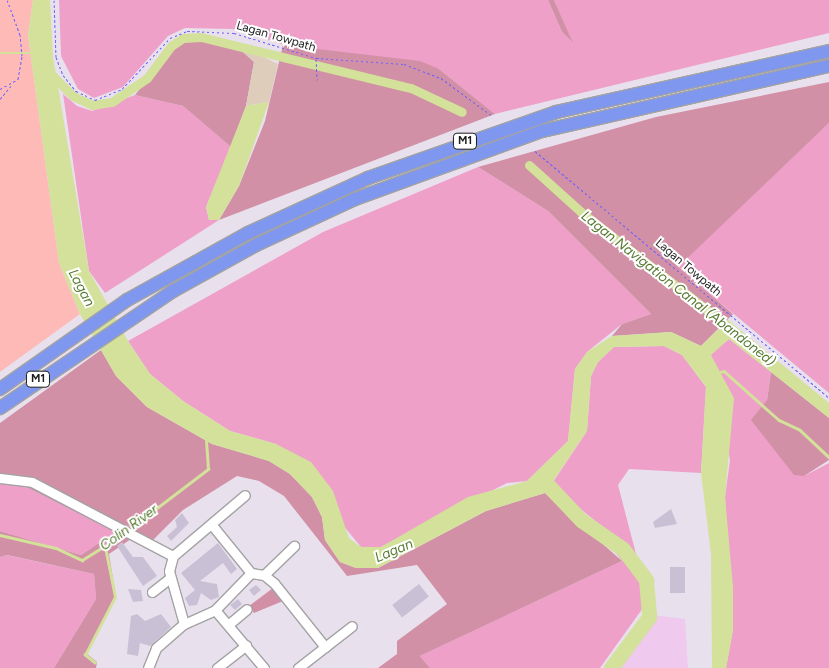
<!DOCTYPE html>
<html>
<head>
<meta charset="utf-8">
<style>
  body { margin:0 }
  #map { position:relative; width:829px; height:668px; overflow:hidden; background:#e9e0ee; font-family:Figtree,sans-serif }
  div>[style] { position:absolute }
  .farmland>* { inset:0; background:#efc9ee }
  .grass>* { inset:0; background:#eea0c9 }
  .forest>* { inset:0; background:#d290a6 }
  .wetland>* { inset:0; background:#decdbb }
  .park>* { inset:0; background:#febab7 }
  .water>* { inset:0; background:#d3e19b }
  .stream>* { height:2.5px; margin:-1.25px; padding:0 1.25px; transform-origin:1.25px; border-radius:1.25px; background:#d3e19b }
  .canal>* { height:9px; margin:-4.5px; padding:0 4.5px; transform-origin:4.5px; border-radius:4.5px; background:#d3e19b }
  .river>* { height:15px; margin:-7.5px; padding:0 7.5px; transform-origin:7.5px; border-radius:7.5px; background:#d3e19b }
  .building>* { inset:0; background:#c9c0d5; transform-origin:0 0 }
  .path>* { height:1px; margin-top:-0.5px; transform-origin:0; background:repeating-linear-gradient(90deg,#6b60ff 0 2.5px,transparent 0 5px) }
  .roads { filter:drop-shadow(1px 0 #a3a3a3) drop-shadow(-1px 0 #a3a3a3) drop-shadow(0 1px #a3a3a3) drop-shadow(0 -1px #a3a3a3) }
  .minor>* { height:9px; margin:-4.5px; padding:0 4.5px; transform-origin:4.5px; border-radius:4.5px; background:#fff }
  .highway>* { height:12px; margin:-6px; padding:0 6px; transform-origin:6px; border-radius:6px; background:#7f97ee }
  span { translate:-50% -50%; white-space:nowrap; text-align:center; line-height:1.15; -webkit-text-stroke:4px #fff; paint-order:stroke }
  .shield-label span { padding:1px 4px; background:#fff; border:1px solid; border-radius:4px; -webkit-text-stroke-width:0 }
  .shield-label { font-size:11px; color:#1c1c1c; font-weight:700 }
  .street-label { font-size:12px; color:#1c1c1c }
  .water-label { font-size:14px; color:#577a30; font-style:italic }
</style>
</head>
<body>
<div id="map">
  <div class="farmland">
    <div style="clip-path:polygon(653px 615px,685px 619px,688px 668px,613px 668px)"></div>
  </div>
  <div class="grass">
    <div style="clip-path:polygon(59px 0,548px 0,562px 32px,572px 42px,554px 0,829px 0,829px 33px,495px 114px,439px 69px,288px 46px,232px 29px,185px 28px,168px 36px,123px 87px,94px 98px,78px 89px,61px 56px)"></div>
    <div style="clip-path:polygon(63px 94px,77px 106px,92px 111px,135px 95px,183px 106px,231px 147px,206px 207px,209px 220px,219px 220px,105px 293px,89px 271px)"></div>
    <div style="clip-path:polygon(829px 123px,829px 393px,677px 267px)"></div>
    <div style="clip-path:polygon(478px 167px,548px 211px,651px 314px,622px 324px,587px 352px,575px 369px,568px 441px,527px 481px,507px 483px,381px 547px,361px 547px,276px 444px,230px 431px,183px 401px,150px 374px,128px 341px,323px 232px)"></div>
    <div style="clip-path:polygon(729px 339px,771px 372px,767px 400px,804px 476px,829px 463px,829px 668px,726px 668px,733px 630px,725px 497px,730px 460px,710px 355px)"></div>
    <div style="clip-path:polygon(664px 346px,682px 355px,706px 387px,701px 473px,629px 469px,618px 485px,636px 554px,551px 485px,587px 431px,591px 376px,598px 362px,614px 347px)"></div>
    <div style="clip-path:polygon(0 482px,26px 487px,117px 532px,81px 555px,0 531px)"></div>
    <div style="clip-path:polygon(615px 552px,621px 552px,643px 583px,645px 605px,600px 668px,430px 668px,420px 656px,622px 561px)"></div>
    <div style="clip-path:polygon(6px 555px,94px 574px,96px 599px,54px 668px,0 668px,0 557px)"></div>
  </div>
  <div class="forest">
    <div style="clip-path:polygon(548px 0,554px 0,573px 43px,562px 32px)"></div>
    <div style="clip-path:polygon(186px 40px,232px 42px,254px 62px,246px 106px,231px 147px,183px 106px,135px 95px,174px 46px)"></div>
    <div style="clip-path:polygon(283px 45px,420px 61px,439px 69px,495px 114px,219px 220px,239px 186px,265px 121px)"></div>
    <div style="clip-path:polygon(829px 82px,829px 123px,678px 267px,733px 314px,701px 346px,671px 332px,612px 336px,622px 324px,651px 314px,548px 211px,478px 167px,656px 117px)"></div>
    <div style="clip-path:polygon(101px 350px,116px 376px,147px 407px,212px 444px,269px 461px,290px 474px,312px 497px,322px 517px,325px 540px,340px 562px,356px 568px,378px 568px,486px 511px,545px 493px,622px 561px,420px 656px,430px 668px,378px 668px,397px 654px,397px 641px,447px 604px,417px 565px,347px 576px,284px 496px,259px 481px,237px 476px,183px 510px,146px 547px,131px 539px,109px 554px,116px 597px,87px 654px,97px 662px,96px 668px,54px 668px,96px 599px,94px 574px,7px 555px,0 557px,0 531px,81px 555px,116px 532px,26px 487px,0 482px,0 423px)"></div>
    <div style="clip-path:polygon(771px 372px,829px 418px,829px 460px,804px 476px,794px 475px,751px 420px,767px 400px)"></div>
    <div style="clip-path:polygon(273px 588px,283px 601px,254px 613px,249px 606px)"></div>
  </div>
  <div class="wetland">
    <div style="clip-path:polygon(232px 42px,278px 64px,269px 102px,246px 106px,254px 62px)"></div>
  </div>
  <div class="park">
    <div style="clip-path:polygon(0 0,33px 0,28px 35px,59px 263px,80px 314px,0 372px)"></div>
  </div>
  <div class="water">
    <div style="clip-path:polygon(33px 0,50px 0,53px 57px,89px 271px,128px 341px,150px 374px,183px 401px,230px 431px,276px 444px,311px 462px,333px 491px,349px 538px,361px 547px,381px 547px,468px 497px,527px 481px,568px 441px,575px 369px,587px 352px,612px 336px,671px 332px,701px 346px,728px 320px,829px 403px,829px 418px,729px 339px,711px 355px,734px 398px,725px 497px,733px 587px,733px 630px,726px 668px,712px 668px,711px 554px,701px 473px,706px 387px,682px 355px,664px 346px,614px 347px,598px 362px,591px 376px,587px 431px,545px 493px,486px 511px,378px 568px,356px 568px,340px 562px,325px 540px,322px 517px,312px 497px,290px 474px,269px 461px,212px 444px,147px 407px,116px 376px,80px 314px,59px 263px,28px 35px)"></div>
    <div style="clip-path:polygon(269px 102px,239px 186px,219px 220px,209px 220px,206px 207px,246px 106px)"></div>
  </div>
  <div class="stream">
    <div style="left:0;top:53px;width:33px"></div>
    <div style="left:720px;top:372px;width:4px;rotate:-14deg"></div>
    <div style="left:724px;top:371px;width:74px;rotate:41.7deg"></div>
    <div style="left:779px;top:420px;width:23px;rotate:25deg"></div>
    <div style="left:800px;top:430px;width:40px;rotate:43deg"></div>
    <div style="left:128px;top:530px;width:101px;rotate:-37.3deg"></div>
    <div style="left:208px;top:469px;width:31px;rotate:-94deg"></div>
    <div style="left:0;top:535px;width:57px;rotate:13.1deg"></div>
    <div style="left:56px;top:548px;width:29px;rotate:25deg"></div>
    <div style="left:82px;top:560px;width:49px;rotate:-31.8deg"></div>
    <div style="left:95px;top:663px;width:13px;rotate:-141deg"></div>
    <div style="left:85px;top:655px;width:65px;rotate:-62.7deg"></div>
    <div style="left:115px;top:597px;width:51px;rotate:-101.3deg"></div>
  </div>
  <div class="canal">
    <div style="left:50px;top:73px;width:33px;rotate:45deg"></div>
    <div style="left:73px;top:96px;width:21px;rotate:25deg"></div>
    <div style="left:92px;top:105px;width:20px;rotate:-9deg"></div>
    <div style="left:112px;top:102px;width:42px;rotate:-34.4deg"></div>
    <div style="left:147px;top:78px;width:40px;rotate:-53deg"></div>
    <div style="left:171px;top:46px;width:14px;rotate:-34deg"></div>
    <div style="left:183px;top:38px;width:18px;rotate:-3deg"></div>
    <div style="left:201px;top:37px;width:216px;rotate:13.7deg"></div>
    <div style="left:411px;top:88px;width:56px;rotate:25.2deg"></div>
    <div style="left:529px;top:165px;width:70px;rotate:42.1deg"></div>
    <div style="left:581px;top:212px;width:194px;rotate:37.9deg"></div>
  </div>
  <div class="river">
    <div style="left:544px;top:481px;width:54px;rotate:46.5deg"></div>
    <div style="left:581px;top:520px;width:51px;rotate:34.6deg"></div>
    <div style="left:623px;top:549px;width:39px;rotate:53deg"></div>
    <div style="left:646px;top:580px;width:37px;rotate:85deg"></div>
    <div style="left:649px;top:617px;width:64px;rotate:126.7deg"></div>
  </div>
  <div class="building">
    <div style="clip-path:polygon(671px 509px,677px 524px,655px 528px,653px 522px)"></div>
    <div style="clip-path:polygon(182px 513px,189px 523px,171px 541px,167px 536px,177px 527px,175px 520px)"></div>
    <div style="clip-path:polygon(122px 542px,133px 557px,143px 557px,157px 576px,143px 586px,117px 546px)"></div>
    <div style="clip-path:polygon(218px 543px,237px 569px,231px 574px,223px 563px,200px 581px,217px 584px,219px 597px,211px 600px,201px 593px,197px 605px,189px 606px,185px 598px,195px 590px,181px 573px)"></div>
    <div style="left:670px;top:567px;width:15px;height:26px"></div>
    <div style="left:419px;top:584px;width:16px;height:34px;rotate:52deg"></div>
    <div style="clip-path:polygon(256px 585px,261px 590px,254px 596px,249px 590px)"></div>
    <div style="clip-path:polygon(128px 589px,141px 590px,143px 601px,133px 602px)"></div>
    <div style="clip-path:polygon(238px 599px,242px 604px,235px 610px,230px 605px)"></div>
    <div style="clip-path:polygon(161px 614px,171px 627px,150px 646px,140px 643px,138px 656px,127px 654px,131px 616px,137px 614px,145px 621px)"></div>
  </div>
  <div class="path">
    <div style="left:54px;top:0;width:57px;rotate:88deg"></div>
    <div style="left:56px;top:57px;width:19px;rotate:69deg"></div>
    <div style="left:63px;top:75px;width:21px;rotate:51deg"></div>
    <div style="left:76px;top:91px;width:21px;rotate:25deg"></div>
    <div style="left:95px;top:100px;width:29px;rotate:-22deg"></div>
    <div style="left:122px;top:89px;width:70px;rotate:-46.7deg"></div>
    <div style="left:170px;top:38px;width:18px;rotate:-22deg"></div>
    <div style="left:187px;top:31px;width:47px;rotate:2.4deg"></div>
    <div style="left:234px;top:33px;width:86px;rotate:17deg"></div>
    <div style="left:316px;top:58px;width:88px;rotate:3.9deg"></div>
    <div style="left:404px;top:64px;width:40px;rotate:21deg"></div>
    <div style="left:441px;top:78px;width:62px;rotate:36.5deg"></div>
    <div style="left:316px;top:59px;width:21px;rotate:87deg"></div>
    <div style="left:0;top:89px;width:21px;rotate:-29deg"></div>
    <div style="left:18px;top:79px;width:23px;rotate:-80deg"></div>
    <div style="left:22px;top:56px;width:21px;rotate:-95deg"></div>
    <div style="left:20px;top:35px;width:37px;rotate:-110deg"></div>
    <div style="left:0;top:99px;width:17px;rotate:-50deg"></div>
    <div style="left:535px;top:151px;width:384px;rotate:40deg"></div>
  </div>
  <div class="roads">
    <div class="minor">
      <div style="left:0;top:478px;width:32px;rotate:7deg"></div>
      <div style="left:32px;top:482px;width:159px;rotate:27.7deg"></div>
      <div style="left:251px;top:573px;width:13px;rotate:9deg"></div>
      <div style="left:264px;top:575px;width:13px;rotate:39deg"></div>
      <div style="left:274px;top:583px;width:82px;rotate:51.4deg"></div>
      <div style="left:264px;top:575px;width:42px;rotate:-44deg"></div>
      <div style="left:152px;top:592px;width:23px;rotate:-38deg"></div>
      <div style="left:215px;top:610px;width:76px;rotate:49.8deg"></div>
      <div style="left:184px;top:624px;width:55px;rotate:-105.8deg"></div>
      <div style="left:169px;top:571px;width:16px;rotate:-75deg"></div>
      <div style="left:173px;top:556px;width:94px;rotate:-40.3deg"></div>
      <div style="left:229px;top:624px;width:23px;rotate:-40deg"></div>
      <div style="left:148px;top:668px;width:22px;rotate:-68deg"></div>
      <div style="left:156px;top:648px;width:37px;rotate:-41deg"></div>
      <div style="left:184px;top:624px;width:34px;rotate:-24deg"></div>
      <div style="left:215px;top:610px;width:52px;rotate:-45.8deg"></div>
      <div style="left:251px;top:573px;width:63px;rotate:-129.2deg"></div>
      <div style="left:217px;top:668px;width:37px;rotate:-38deg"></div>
      <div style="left:298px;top:668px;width:68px;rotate:-37.9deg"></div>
    </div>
    <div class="highway">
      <div style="left:0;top:389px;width:155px;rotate:-35deg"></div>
      <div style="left:127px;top:300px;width:138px;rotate:-29deg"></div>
      <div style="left:248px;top:233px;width:132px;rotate:-24.6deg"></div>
      <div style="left:368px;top:178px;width:199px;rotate:-19.3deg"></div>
      <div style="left:556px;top:112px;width:280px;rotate:-12.6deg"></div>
      <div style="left:0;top:408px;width:209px;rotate:-34.1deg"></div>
      <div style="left:173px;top:291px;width:95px;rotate:-29deg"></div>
      <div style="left:256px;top:245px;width:109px;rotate:-24.9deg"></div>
      <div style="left:355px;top:199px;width:199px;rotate:-20deg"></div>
      <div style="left:542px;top:131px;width:294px;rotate:-12.8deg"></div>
    </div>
  </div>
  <div class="shield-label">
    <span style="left:465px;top:141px">M1</span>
    <span style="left:38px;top:379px">M1</span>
  </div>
  <div class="street-label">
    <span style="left:276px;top:37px;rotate:16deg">Lagan Towpath</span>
    <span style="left:688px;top:268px;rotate:40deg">Lagan Towpath</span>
  </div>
  <div class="water-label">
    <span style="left:81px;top:288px;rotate:62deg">Lagan</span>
    <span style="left:678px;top:289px;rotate:38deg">Lagan Navigation Canal (Abandoned)</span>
    <span style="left:129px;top:528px;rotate:-36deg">Colin River</span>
    <span style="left:394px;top:551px;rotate:-23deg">Lagan</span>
  </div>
</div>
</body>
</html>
